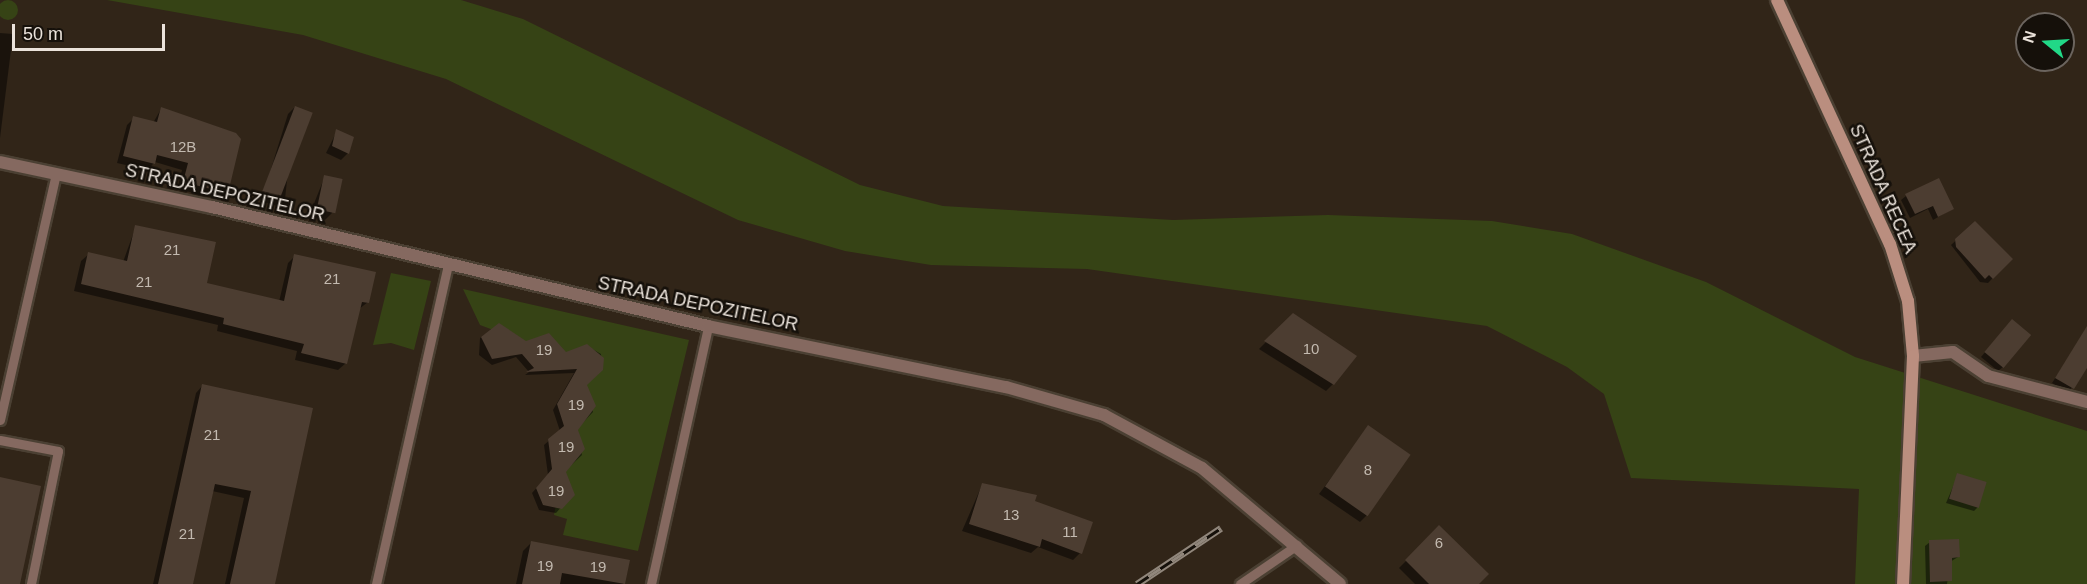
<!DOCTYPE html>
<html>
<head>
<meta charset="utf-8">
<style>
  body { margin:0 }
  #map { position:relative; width:2087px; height:584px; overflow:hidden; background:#312518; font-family:Helvetica,sans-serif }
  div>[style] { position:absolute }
  .green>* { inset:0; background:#364315 }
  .round { border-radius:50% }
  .shadow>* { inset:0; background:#0007 }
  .building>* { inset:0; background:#4c3d31; transform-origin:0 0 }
  .roads { filter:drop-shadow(2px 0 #4b4033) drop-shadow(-2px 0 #4b4033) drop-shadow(0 2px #4b4033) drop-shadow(0 -2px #4b4033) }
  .service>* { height:9px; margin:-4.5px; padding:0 4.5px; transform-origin:4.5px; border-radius:4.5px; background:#856960 }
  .minor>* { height:12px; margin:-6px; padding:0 6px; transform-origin:6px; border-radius:6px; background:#856960 }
  .secondary>* { height:12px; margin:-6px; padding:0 6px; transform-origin:6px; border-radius:6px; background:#ba8e7f }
  .rail>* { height:7px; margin-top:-3.5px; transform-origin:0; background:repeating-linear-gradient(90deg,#15100a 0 14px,#91877c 0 28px); box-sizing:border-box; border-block:2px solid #91877c }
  span { translate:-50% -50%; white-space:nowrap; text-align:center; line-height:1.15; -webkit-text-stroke:5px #15100a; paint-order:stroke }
  .number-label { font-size:15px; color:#c3bab0 }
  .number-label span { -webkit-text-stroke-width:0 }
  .street-label { font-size:18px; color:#ebe3db }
  .north { position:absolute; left:2015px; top:12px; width:60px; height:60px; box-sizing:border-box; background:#15100a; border:2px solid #6b645e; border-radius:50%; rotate:288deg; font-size:16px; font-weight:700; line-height:24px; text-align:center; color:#ebe3db }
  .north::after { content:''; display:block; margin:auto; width:21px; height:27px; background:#21d887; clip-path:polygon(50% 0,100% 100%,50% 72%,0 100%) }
  .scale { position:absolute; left:12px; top:24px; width:153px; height:27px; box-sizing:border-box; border:3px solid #ebe3db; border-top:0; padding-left:8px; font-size:18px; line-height:21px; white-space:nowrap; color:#ebe3db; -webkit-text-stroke:4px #15100a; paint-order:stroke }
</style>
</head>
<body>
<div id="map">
  <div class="green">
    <div class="round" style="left:-2px;top:0;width:20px;height:20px"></div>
    <div style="clip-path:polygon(107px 0,461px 0,523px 19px,860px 185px,943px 206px,1173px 220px,1328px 215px,1492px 221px,1572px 234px,1706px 282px,1855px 357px,2087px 431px,2087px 584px,1855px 584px,1859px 489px,1631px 478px,1604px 394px,1567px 367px,1487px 326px,1087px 269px,931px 265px,845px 251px,738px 220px,446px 79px,303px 35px)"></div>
    <div style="clip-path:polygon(391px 273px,431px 281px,414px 350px,391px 343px,373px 345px)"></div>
    <div style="clip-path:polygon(463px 289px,689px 340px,638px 551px,563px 535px,567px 519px,554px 515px,585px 364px,480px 325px)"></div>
  </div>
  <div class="shadow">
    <div style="clip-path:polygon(0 33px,13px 34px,0 138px)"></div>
    <div style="clip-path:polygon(295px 107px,285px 199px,277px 206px,261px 201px,288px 114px)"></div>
    <div style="clip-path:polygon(161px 109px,229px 184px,221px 191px,210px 197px,177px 189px,182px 170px,155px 162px,147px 170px,117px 163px,127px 125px,134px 118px,153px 123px)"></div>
    <div style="clip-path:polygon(337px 131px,348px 153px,341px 160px,326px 153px)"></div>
    <div style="clip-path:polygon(325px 176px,332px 213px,325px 220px,309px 216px)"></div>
    <div style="clip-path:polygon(1906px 196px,1952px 209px,1933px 220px,1928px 209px,1910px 218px,1901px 200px)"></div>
    <div style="clip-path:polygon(1975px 223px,2011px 259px,1988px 283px,1980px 282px,1951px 245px)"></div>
    <div style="clip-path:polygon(136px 226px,205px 284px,279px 302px,288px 263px,295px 256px,368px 302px,359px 309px,346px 363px,338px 370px,295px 360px,297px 351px,217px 331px,218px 325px,74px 291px,81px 261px,89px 254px,123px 262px)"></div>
    <div style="clip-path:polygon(1293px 315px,1333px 384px,1326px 391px,1259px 349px)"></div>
    <div style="clip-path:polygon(499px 325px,525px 343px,565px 354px,587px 346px,601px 354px,602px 370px,586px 385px,593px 412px,576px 430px,582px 455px,565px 471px,573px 494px,556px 513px,539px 510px,532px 493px,548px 475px,544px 445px,560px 431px,553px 410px,574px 373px,525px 375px,529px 372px,516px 357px,492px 365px,479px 355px,480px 338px)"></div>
    <div style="clip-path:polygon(2007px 326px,2003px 367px,1998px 371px,1981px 357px)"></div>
    <div style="clip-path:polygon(2079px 342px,2087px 347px,2087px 365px,2068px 393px,2052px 383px)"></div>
    <div style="clip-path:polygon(203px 385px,311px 409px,273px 584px,225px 584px,244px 498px,212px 491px,191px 584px,153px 584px,196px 393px)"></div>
    <div style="clip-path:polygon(1369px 427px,1367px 515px,1360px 522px,1319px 494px)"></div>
    <div style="clip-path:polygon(1958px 475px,1978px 507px,1974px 511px,1946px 503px)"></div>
    <div style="clip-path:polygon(982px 485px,1033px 502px,1080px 553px,1073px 560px,1038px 547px,1031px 553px,962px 531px)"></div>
    <div style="clip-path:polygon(1439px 528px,1477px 584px,1415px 584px,1399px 568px)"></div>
    <div style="clip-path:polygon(1930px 542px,1958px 557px,1950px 562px,1947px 584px,1926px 584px,1925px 546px)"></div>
    <div style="clip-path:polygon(531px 543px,628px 562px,623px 584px,516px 584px,523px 551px)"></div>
  </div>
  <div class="building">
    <div style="left:295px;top:106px;width:19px;height:92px;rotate:21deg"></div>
    <div style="clip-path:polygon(161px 107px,236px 133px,241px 139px,230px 185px,221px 182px,219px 191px,183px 182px,188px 163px,157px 155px,155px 164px,123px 156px,133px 116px,157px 122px)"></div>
    <div style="clip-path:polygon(336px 129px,354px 137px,349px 154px,332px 146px)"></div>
    <div style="left:324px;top:175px;width:19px;height:35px;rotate:12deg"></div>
    <div style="clip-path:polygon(1939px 178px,1954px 209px,1938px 217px,1933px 206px,1915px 214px,1905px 194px)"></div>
    <div style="clip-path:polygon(1975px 221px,2013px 259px,1993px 279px,1989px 275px,1985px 279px,1956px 247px,1955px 239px)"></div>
    <div style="clip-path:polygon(135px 225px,216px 242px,207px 283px,284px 301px,294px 254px,376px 272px,369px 303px,362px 302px,347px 364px,301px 353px,304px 344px,223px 324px,224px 318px,81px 284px,88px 252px,127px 261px)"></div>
    <div style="clip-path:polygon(1293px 313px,1357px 356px,1334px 385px,1264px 341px)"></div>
    <div style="left:2012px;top:319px;width:25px;height:43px;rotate:40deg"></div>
    <div style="clip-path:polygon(499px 323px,526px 341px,549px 333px,566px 352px,587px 344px,604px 358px,603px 370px,587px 385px,596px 406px,578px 430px,585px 449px,566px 472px,575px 495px,562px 509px,543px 505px,536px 488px,552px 469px,548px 439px,564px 426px,557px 404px,577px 369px,526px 372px,534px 368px,522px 354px,492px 359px,481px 337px)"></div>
    <div style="clip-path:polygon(2087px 326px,2087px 368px,2074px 389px,2055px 378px)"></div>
    <div style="clip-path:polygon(202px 384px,313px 408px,275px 584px,230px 584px,251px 491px,215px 484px,193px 584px,158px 584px)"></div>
    <div style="left:1368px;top:425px;width:52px;height:75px;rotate:35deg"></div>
    <div style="left:1957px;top:473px;width:31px;height:27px;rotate:17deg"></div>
    <div style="clip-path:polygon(0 477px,41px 486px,20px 584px,0 584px)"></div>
    <div style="clip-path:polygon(982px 483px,1037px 495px,1035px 501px,1093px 522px,1082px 554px,1042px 539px,1040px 547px,969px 524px)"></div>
    <div style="clip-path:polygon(1439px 525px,1489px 574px,1479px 584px,1429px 584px,1405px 560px)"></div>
    <div style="clip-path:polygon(1959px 539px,1960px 557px,1952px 558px,1952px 581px,1930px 582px,1929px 540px)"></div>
    <div style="clip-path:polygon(531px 541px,630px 560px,625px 584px,562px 573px,560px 584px,522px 584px)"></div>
  </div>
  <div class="roads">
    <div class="service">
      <div style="left:0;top:420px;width:253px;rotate:-77.2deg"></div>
      <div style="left:0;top:440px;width:59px;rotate:10.7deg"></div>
      <div style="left:58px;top:451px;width:136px;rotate:101.5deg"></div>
      <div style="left:376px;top:584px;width:328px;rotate:-77.3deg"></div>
      <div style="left:651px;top:584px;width:264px;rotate:-77.5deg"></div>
      <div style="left:1240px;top:584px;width:69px;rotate:-34.4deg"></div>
    </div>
    <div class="minor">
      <div style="left:0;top:162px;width:217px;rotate:12deg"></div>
      <div style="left:212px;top:207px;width:510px;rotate:13.49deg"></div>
      <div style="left:708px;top:326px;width:304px;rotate:11.6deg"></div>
      <div style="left:1006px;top:387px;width:102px;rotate:15.9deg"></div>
      <div style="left:1104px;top:415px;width:111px;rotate:28.4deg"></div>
      <div style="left:1202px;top:468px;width:180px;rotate:40deg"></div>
      <div style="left:1913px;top:356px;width:40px;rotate:-5.7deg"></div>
      <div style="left:1953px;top:352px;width:42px;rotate:34.4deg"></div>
      <div style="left:1988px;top:376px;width:102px;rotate:14.7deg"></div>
    </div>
    <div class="secondary">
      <div style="left:1777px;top:0;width:269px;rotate:65.2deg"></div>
      <div style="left:1890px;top:244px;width:60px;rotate:72.5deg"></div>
      <div style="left:1908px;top:301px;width:55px;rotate:84.8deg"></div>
      <div style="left:1913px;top:356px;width:228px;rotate:92.5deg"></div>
    </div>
  </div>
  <div class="rail">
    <div style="left:1137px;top:584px;width:101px;rotate:-33.7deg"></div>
  </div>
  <div class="number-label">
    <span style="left:183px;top:147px">12B</span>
    <span style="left:172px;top:250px">21</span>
    <span style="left:332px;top:279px">21</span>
    <span style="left:144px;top:282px">21</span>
    <span style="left:1311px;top:349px">10</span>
    <span style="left:544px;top:350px">19</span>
    <span style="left:576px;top:405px">19</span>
    <span style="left:212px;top:435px">21</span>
    <span style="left:566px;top:447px">19</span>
    <span style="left:1368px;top:470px">8</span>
    <span style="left:556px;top:491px">19</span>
    <span style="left:1011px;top:515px">13</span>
    <span style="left:1070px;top:532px">11</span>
    <span style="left:187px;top:534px">21</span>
    <span style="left:1439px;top:543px">6</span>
    <span style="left:545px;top:566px">19</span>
    <span style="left:598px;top:567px">19</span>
  </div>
  <div class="street-label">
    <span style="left:1883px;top:189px;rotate:66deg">STRADA RECEA</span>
    <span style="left:225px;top:193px;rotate:13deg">STRADA DEPOZITELOR</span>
    <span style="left:698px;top:304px;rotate:12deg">STRADA DEPOZITELOR</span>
  </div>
  <div class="north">N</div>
  <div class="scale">50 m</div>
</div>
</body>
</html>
